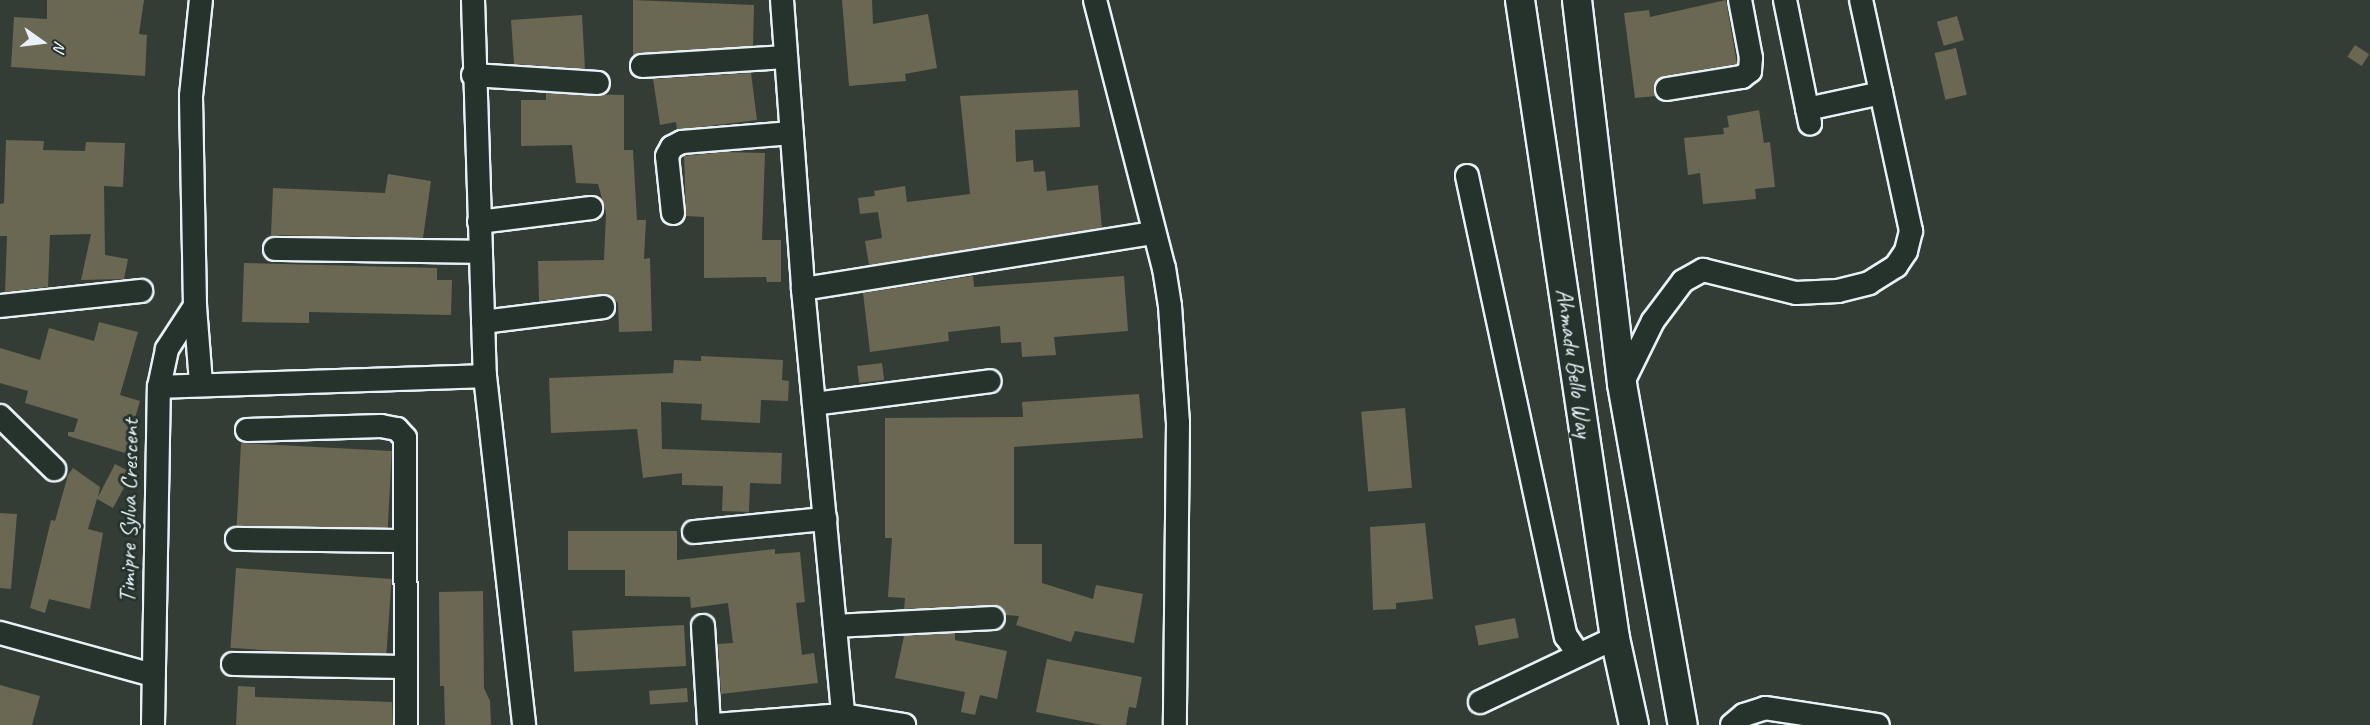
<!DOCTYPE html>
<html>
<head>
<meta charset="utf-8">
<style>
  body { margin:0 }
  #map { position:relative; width:2370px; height:725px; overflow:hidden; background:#343d35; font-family:Caveat,sans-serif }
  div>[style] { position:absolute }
  .building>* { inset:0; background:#6a6753; transform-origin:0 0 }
  .roads { filter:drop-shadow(2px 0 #e8f1f8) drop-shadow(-2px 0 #e8f1f8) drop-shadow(0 2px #e8f1f8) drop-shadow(0 -2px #e8f1f8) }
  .minor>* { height:22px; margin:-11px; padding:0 11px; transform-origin:11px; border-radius:11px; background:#26332d }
  .major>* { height:28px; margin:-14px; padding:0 14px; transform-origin:14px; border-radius:14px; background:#26332d }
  span { translate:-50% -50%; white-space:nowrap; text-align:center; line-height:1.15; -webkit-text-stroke:6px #26332d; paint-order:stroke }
  .street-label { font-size:24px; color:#e8f1f8 }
  .north { position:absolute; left:12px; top:12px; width:60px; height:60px; -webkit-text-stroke:4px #26332d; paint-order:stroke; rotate:104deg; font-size:16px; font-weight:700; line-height:24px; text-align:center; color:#e8f1f8 }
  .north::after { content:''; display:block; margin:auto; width:21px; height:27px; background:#e8f1f8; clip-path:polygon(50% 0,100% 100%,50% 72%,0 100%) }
</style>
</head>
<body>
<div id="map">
  <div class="building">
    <div style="clip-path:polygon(47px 0,144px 0,139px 34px,147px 35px,145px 76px,11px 67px,14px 17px,47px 19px)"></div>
    <div style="clip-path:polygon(633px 0,754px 5px,753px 46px,641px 53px,633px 57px)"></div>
    <div style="clip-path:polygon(842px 0,872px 0,873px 24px,928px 14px,937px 68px,905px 74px,906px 81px,849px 86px)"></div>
    <div style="clip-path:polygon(1726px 0,1737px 64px,1664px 76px,1655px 84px,1656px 96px,1635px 98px,1624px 13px,1649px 10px,1650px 17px)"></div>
    <div style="clip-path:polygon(582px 15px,585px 69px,514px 64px,511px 20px)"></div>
    <div style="left:1957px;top:16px;width:25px;height:21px;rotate:74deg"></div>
    <div style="left:2355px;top:45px;width:17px;height:14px;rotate:33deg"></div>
    <div style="left:1956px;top:48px;width:48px;height:22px;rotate:77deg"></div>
    <div style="clip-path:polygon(751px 73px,757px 120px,677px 130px,676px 122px,660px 125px,653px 79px)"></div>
    <div style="clip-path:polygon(1078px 90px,1080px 127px,1015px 130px,1016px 162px,1033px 160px,1034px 172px,1045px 171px,1047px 191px,1098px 185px,1102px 228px,869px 265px,865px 241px,882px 238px,878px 212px,860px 214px,858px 198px,875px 196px,874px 191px,905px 186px,907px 202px,970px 194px,960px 96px)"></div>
    <div style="clip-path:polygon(546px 93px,624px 95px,624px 150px,633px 150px,637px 220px,646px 220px,644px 259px,650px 258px,652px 331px,619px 332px,618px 303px,608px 294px,539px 301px,538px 261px,604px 260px,606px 213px,598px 184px,576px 183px,572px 145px,521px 146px,521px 100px,546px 100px)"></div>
    <div style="clip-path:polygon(1759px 110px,1764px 143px,1770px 142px,1775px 187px,1755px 189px,1756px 199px,1703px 204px,1700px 173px,1688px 175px,1684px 138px,1724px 134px,1723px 128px,1729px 127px,1727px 116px)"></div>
    <div style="clip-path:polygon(6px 140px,44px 141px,43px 150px,85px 151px,86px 142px,125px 143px,123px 187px,104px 186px,105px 255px,128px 259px,124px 279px,81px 280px,91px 234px,50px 235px,48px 287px,5px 292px,7px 236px,0 236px,0 204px,4px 203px)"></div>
    <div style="clip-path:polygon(724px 152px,765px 153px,762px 240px,781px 240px,781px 282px,767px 282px,766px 277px,704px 278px,704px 217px,686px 216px,684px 156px)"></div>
    <div style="clip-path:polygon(388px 174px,431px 181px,423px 238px,271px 235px,273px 188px,385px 193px)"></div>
    <div style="clip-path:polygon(244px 263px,437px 268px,437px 280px,452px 280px,451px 315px,309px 312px,309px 323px,242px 322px)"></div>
    <div style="clip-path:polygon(973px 276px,974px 287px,1124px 276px,1128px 331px,1054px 337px,1056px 355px,1022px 357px,1021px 342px,1001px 343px,1000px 326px,948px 332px,949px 341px,870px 352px,863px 293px)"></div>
    <div style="clip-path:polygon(99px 322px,138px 332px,120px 395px,140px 401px,125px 453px,68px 436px,68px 432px,74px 432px,78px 419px,25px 403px,28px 391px,0 383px,0 348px,40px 360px,49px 328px,94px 341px)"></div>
    <div style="clip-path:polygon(701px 356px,783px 360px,782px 380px,789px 381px,788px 401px,761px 400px,760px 423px,701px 420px,702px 404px,661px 402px,662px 449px,782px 453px,781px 484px,750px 483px,749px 512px,722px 511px,723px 486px,682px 485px,682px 473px,643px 478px,637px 429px,551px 433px,549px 378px,673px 373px,674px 360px,701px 361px)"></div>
    <div style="left:882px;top:363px;width:17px;height:25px;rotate:83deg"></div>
    <div style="clip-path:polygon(1139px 394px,1143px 438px,1014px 447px,1014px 544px,1042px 544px,1042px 583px,1093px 599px,1096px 585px,1143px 594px,1134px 643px,1075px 631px,1071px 642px,1016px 625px,1019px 616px,1006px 615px,993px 605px,904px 609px,905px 598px,888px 597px,892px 538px,885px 538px,885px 418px,1023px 417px,1022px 402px)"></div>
    <div style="left:1405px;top:408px;width:80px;height:44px;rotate:85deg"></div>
    <div style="left:241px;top:443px;width:151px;height:83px;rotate:3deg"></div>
    <div style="clip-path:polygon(115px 464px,132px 473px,113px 508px,97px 499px,88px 529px,103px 533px,90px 609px,49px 599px,45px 613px,30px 608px,51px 520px,55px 521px,68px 475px,73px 468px,100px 487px,98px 497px)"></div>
    <div style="clip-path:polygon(0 513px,17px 514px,11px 589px,0 588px)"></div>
    <div style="clip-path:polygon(1425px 523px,1433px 599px,1396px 603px,1396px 609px,1373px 610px,1370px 527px)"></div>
    <div style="clip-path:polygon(568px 531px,677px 531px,677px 560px,775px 549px,775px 554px,800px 552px,805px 602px,796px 603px,802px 655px,814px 653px,818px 683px,721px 694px,718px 644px,733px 643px,728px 603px,691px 608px,690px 597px,625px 596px,625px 570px,568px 570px)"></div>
    <div style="left:236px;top:568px;width:156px;height:80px;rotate:4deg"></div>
    <div style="clip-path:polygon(483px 591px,484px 688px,490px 701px,491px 725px,445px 725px,444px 686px,440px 686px,439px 592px)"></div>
    <div style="left:1515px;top:618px;width:20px;height:41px;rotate:79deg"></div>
    <div style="left:684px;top:625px;width:41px;height:112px;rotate:87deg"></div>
    <div style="clip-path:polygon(955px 633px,955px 640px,1007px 651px,997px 699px,980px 695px,975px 715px,961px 712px,965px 692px,895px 678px,904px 636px)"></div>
    <div style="clip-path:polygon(1047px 659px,1142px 677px,1136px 708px,1129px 707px,1126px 725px,1102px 725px,1036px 712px)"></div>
    <div style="clip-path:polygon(0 685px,40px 696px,32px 725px,0 725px)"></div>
    <div style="clip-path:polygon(238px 686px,255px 687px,255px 697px,392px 702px,393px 725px,236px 725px)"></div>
    <div style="left:687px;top:688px;width:14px;height:38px;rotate:86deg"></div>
  </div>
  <div class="roads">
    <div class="minor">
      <div style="left:473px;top:0;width:376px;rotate:88.2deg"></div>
      <div style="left:485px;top:376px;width:351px;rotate:83.6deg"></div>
      <div style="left:782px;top:0;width:290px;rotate:85.8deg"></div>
      <div style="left:803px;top:289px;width:428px;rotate:84.6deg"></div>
      <div style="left:1095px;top:0;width:277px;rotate:75.6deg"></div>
      <div style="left:1164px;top:268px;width:38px;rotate:81deg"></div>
      <div style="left:1170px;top:306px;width:117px;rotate:86.1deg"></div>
      <div style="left:1178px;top:423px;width:302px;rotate:90.6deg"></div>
      <div style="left:1785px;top:0;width:126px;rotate:78.5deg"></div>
      <div style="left:642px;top:66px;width:144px;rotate:-3.6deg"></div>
      <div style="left:473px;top:75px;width:125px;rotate:3.7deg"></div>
      <div style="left:1667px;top:89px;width:76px;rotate:-9.1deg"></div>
      <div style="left:1742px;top:77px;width:10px;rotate:-37deg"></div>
      <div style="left:1750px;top:71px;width:13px;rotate:-86deg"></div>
      <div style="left:1751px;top:58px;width:59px;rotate:-100.7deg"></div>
      <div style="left:1807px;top:109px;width:76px;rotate:-12.2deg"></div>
      <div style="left:1467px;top:176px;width:471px;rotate:77.9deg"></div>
      <div style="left:1566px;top:636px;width:22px;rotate:56deg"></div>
      <div style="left:673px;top:213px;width:57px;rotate:-96deg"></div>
      <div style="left:667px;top:156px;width:10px;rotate:-61deg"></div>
      <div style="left:672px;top:147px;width:11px;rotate:-27deg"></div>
      <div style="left:682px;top:142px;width:110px;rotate:-4.7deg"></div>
      <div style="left:479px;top:222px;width:113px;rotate:-7.1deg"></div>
      <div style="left:275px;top:249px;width:206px;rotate:0.8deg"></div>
      <div style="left:803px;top:289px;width:355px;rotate:-9.1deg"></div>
      <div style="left:0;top:306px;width:142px;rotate:-6.1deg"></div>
      <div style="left:483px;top:322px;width:121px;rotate:-7.1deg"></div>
      <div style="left:201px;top:383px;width:77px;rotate:-94.5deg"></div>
      <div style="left:195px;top:306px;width:210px;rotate:-91.1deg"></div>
      <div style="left:191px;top:96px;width:97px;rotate:-84.1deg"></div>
      <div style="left:1622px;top:384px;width:70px;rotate:-63.8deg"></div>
      <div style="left:1653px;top:321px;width:50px;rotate:-53.1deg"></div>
      <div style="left:1683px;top:281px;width:23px;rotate:-29deg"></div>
      <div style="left:1703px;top:270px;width:96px;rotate:13.9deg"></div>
      <div style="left:1796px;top:293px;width:42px;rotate:-2.7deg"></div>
      <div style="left:1838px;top:291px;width:32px;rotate:-14deg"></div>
      <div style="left:1869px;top:283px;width:32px;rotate:-32deg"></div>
      <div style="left:1896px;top:266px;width:18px;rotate:-56deg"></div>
      <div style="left:1906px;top:251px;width:21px;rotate:-76deg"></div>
      <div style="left:1911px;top:231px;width:236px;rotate:-102.2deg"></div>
      <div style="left:159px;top:387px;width:326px;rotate:-1.9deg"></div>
      <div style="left:814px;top:404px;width:177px;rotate:-7.4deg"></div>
      <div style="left:0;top:416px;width:76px;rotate:44.5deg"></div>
      <div style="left:247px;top:430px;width:134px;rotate:-1.7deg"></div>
      <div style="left:381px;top:426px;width:16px;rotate:11deg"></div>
      <div style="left:397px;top:429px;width:12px;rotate:48deg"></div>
      <div style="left:405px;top:438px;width:287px;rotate:89.8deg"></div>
      <div style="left:694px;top:532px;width:132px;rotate:-5.7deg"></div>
      <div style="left:237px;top:539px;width:168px;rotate:0.7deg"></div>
      <div style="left:703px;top:626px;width:99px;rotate:86.5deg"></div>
      <div style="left:835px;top:626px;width:158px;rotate:-2.9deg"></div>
      <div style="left:0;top:633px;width:159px;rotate:15.4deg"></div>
      <div style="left:233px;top:664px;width:173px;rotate:1deg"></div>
      <div style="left:1480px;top:702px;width:149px;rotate:-25.4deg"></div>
      <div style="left:153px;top:725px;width:338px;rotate:-89deg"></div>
      <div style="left:159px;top:387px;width:39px;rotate:-78deg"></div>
      <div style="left:167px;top:349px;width:51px;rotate:-56.9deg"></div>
      <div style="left:715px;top:725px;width:128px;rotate:-4.5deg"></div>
      <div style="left:843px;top:715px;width:62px;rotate:9.3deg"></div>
      <div style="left:1732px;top:725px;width:16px;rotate:-40deg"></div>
      <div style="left:1744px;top:715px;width:22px;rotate:-18deg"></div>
      <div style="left:1765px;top:708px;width:114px;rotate:8.6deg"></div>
    </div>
    <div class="major">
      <div style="left:1520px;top:0;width:645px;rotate:81.53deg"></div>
      <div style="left:1615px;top:638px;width:89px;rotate:77.7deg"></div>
      <div style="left:1577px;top:0;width:387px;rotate:83.3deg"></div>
      <div style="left:1622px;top:384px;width:346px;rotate:79.9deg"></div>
    </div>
  </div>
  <div class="street-label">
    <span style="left:1574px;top:363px;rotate:82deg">Ahmadu Bello Way</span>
    <span style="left:129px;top:511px;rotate:-89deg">Timipre Sylva Crescent</span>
  </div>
  <div class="north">N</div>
</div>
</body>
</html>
